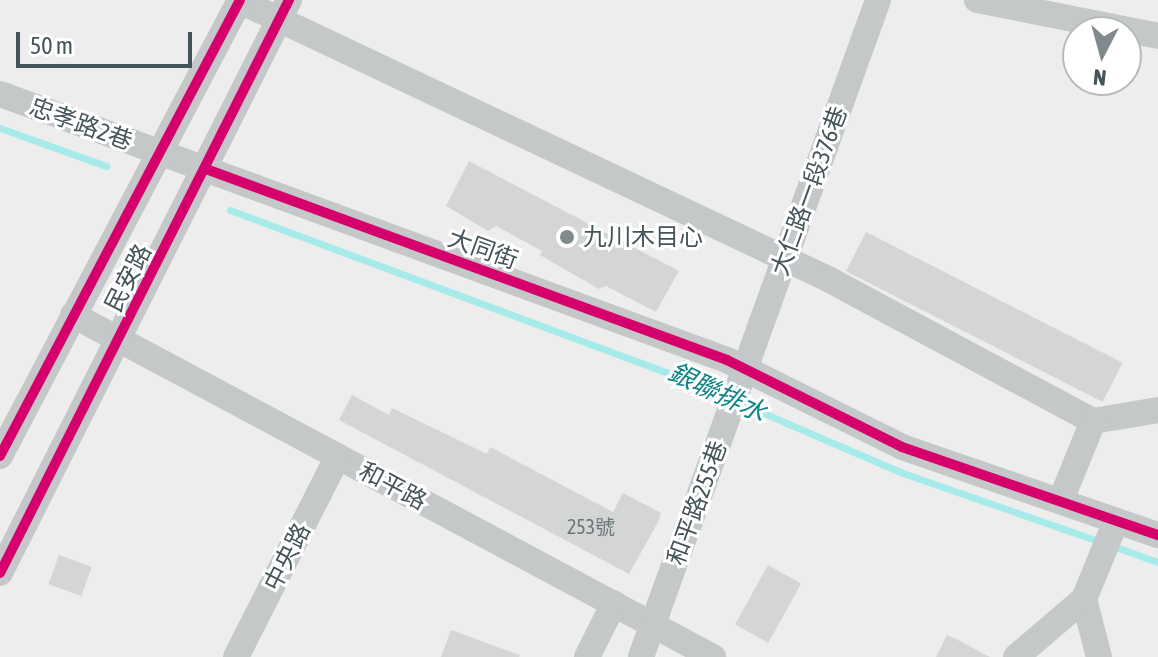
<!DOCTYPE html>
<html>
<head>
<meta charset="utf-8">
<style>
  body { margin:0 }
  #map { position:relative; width:1158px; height:657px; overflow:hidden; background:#eeeded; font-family:"Asap Condensed","Noto Sans TC",sans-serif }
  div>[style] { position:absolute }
  .stream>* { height:7px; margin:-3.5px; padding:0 3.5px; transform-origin:3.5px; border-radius:3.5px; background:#a7eaea }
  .building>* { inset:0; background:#d4d5d5; transform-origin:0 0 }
  .minor>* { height:26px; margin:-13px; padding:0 13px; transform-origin:13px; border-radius:13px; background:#c5c8c9 }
  .cycleway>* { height:10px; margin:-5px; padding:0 5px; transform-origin:5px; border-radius:5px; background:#d6006c }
  .dots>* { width:22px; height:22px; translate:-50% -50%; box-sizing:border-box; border:4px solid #fff; border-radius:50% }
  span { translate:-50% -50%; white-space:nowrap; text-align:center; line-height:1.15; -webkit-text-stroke:6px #fff; paint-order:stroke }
  .number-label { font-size:20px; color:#6a7679 }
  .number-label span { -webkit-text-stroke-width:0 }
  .street-label { font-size:24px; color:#455459 }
  .poi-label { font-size:24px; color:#455459 }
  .left { translate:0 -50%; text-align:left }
  .water-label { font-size:26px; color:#0f8486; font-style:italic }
  .north { position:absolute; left:1062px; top:16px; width:80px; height:80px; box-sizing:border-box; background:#fff; border:2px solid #b5bbbd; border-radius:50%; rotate:186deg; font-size:22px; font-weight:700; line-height:32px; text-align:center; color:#455459 }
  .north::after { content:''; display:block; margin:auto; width:28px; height:36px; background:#808a8d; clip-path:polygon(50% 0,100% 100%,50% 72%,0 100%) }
  .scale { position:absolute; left:16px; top:32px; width:176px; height:36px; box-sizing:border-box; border:4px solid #455459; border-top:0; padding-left:10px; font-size:24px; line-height:28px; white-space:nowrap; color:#455459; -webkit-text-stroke:6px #fff; paint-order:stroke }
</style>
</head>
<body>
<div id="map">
  <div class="stream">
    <div style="left:0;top:128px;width:113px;rotate:19.7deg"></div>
    <div style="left:230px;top:210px;width:533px;rotate:20.41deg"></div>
    <div style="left:740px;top:403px;width:174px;rotate:23.3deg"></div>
    <div style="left:900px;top:472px;width:213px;rotate:19.2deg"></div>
    <div style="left:1113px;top:546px;width:48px;rotate:19.6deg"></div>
  </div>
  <div class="building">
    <div style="clip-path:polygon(469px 161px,679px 271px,656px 312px,606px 286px,599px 289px,540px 255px,542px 251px,496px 226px,488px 231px,446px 206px)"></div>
    <div style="left:866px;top:232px;width:288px;height:44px;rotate:27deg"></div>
    <div style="clip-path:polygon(352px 395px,389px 415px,392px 408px,487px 454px,490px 447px,613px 512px,623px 493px,661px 513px,658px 522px,629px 574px,339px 420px)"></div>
    <div style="left:59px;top:555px;width:35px;height:31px;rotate:20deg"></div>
    <div style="left:768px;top:565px;width:38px;height:68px;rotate:29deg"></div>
    <div style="clip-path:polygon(451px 630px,520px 655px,519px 657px,441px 657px)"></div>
    <div style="clip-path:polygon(947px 635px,956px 639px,990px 657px,936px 657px)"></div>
  </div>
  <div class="minor">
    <div style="left:977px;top:0;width:185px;rotate:11.2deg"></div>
    <div style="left:240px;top:1px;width:650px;rotate:25.3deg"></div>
    <div style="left:828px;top:279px;width:301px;rotate:28.2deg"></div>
    <div style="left:0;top:94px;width:774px;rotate:20.1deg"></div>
    <div style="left:727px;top:360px;width:195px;rotate:26.4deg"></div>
    <div style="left:902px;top:447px;width:271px;rotate:19deg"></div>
    <div style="left:73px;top:315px;width:726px;rotate:28.12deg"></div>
    <div style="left:1093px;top:421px;width:66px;rotate:-9.6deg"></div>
    <div style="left:0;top:456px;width:515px;rotate:-62.24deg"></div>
    <div style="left:1061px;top:500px;width:85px;rotate:-67.9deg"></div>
    <div style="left:0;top:573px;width:642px;rotate:-63.24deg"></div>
    <div style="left:1084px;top:599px;width:60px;rotate:75.5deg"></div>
    <div style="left:236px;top:657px;width:225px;rotate:-63.1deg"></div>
    <div style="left:587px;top:657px;width:60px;rotate:-63.4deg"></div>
    <div style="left:641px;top:657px;width:698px;rotate:-70.16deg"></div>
    <div style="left:1016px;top:657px;width:89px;rotate:-40.5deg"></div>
    <div style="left:1084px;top:599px;width:84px;rotate:-67.7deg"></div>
  </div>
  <div class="cycleway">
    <div style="left:206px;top:169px;width:555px;rotate:20.13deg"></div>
    <div style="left:727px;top:360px;width:195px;rotate:26.4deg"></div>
    <div style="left:902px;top:447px;width:271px;rotate:19deg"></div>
    <div style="left:0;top:456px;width:515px;rotate:-62.24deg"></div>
    <div style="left:0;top:573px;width:642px;rotate:-63.24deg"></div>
  </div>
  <div class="dots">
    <div style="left:567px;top:237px;background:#808a8d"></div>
  </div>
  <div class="number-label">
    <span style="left:591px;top:526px">253號</span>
  </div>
  <div class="street-label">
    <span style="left:81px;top:124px;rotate:20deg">忠孝路2巷</span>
    <span style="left:809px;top:191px;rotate:-70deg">大仁路一段376巷</span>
    <span style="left:483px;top:249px;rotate:20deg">大同街</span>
    <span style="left:128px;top:278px;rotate:-63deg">民安路</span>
    <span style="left:393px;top:486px;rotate:28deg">和平路</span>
    <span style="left:697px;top:503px;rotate:-70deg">和平路255巷</span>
    <span style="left:287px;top:557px;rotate:-63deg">中央路</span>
  </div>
  <div class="poi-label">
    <span class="left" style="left:583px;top:237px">九川木目心</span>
  </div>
  <div class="water-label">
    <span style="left:717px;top:393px;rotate:25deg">銀聯排水</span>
  </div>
  <div class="north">N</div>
  <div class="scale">50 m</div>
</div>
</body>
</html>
